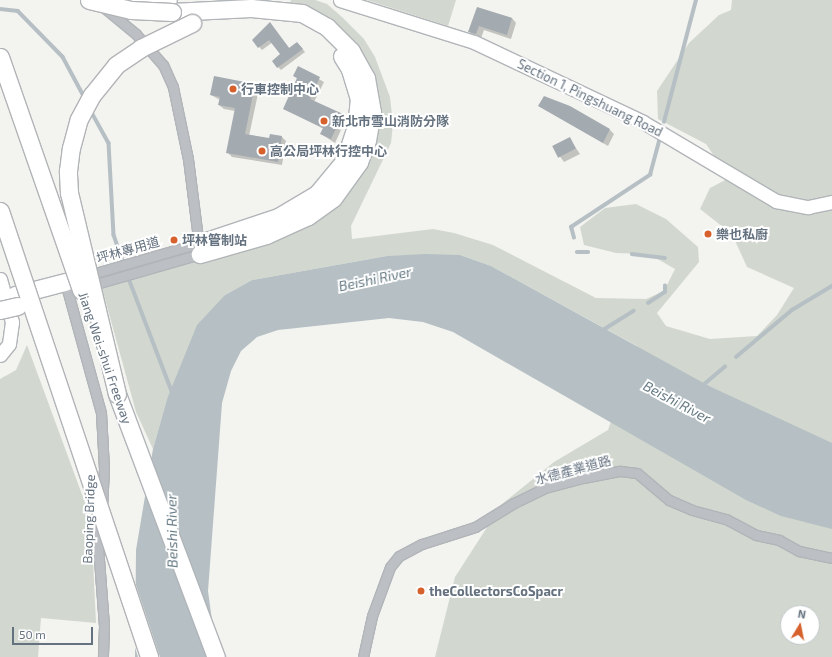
<!DOCTYPE html>
<html>
<head>
<meta charset="utf-8">
<style>
  body { margin:0 }
  #map { position:relative; width:832px; height:657px; overflow:hidden; background:#f3f3ef; font-family:"Exo 2","Noto Sans TC",sans-serif }
  div>[style] { position:absolute }
  .green>* { inset:0; background:#d2d8cf }
  .water>* { inset:0; background:#b5bfc4 }
  .pier>* { inset:0; background:#f3f3ef }
  .shadow>* { inset:0; background:#0003 }
  .stream>* { height:3.5px; margin:-1.75px; padding:0 1.75px; transform-origin:1.75px; border-radius:1.75px; background:#b5bfc4 }
  .building>* { inset:0; background:#a3aab0; transform-origin:0 0 }
  .roads { filter:drop-shadow(1px 0 #b1b5b9) drop-shadow(-1px 0 #b1b5b9) drop-shadow(0 1px #b1b5b9) drop-shadow(0 -1px #b1b5b9) }
  .street>* { height:9px; margin:-4.5px; padding:0 4.5px; transform-origin:4.5px; border-radius:4.5px; background:#bcbfc3 }
  .secondary>* { height:13px; margin:-6.5px; padding:0 6.5px; transform-origin:6.5px; border-radius:6.5px; background:#fff }
  .highway>* { height:17px; margin:-8.5px; padding:0 8.5px; transform-origin:8.5px; border-radius:8.5px; background:#fff }
  .bridges { filter:drop-shadow(1px 0 #b1b4b7) drop-shadow(-1px 0 #b1b4b7) drop-shadow(0 1px #b1b4b7) drop-shadow(0 -1px #b1b4b7) }
  .highway-bridge>* { height:17px; margin:-8.5px; padding:0 8.5px; transform-origin:8.5px; border-radius:8.5px; background:#fff }
  .dots>* { width:11px; height:11px; translate:-50% -50%; box-sizing:border-box; border:2px solid #fff; border-radius:50% }
  span { translate:-50% -50%; white-space:nowrap; text-align:center; line-height:1.15; -webkit-text-stroke:4px #fff; paint-order:stroke }
  .poi-label { font-size:13px; color:#64717f; font-weight:700 }
  .left { translate:0 -50%; text-align:left }
  .street-label { font-size:13px; color:#64717f }
  .water-label { font-size:14px; color:#647983; font-style:italic }
  .north { position:absolute; left:780px; top:605px; width:40px; height:40px; box-sizing:border-box; background:#fff; border:1px solid #c1c6cc; border-radius:50%; rotate:10deg; font-size:11px; font-weight:700; line-height:16px; text-align:center; color:#64717f }
  .north::after { content:''; display:block; margin:auto; width:14px; height:18px; background:#d7612c; clip-path:polygon(50% 0,100% 100%,50% 72%,0 100%) }
  .scale { position:absolute; left:12px; top:627px; width:81px; height:18px; box-sizing:border-box; border:2px solid #64717f; border-top:0; padding-left:5px; font-size:12px; line-height:14px; white-space:nowrap; color:#64717f; -webkit-text-stroke:3px #fff; paint-order:stroke }
</style>
</head>
<body>
<div id="map">
  <div class="green">
    <div style="clip-path:polygon(evenodd,291px 0,315px 0,327px 4px,342px 17px,364px 39px,375px 57px,390px 97px,393px 124px,391px 143px,351px 226px,352px 239px,433px 229px,454px 233px,493px 245px,596px 298px,646px 299px,664px 291px,675px 269px,649px 254px,616px 253px,584px 245px,580px 227px,605px 208px,636px 204px,666px 219px,698px 247px,699px 262px,657px 313px,666px 326px,710px 339px,757px 336px,777px 315px,794px 288px,747px 267px,732px 234px,700px 209px,710px 188px,729px 178px,706px 144px,658px 119px,657px 91px,689px 43px,719px 15px,731px 10px,732px 0,832px 0,832px 657px,435px 657px,455px 577px,502px 504px,554px 462px,608px 430px,637px 346px,491px 266px,460px 255px,387px 256px,252px 280px,225px 295px,167px 399px,153px 449px,136px 412px,102px 288px,285px 229px,355px 172px,363px 61px,289px 7px,291px 0,788px 613px,812px 613px,812px 637px,788px 637px,788px 613px)"></div>
    <div style="clip-path:polygon(367px 0,456px 0,448px 26px)"></div>
    <div style="clip-path:polygon(27px 345px,91px 519px,96px 623px,41px 618px,38px 657px,0 657px,0 379px,16px 370px)"></div>
  </div>
  <div class="water">
    <div style="clip-path:polygon(425px 254px,460px 255px,491px 266px,709px 386px,832px 443px,832px 529px,781px 516px,746px 500px,453px 332px,423px 322px,389px 318px,278px 330px,257px 337px,241px 351px,231px 371px,222px 403px,208px 591px,217px 657px,135px 657px,136px 550px,153px 449px,167px 399px,197px 325px,225px 295px,252px 280px,387px 256px)"></div>
  </div>
  <div class="pier">
    <div style="clip-path:polygon(134px 579px,160px 657px,138px 657px,133px 641px)"></div>
  </div>
  <div class="shadow">
    <div style="clip-path:polygon(478px 8px,512px 18px,516px 23px,511px 39px,484px 30px,481px 38px,473px 36px,469px 31px)"></div>
    <div style="clip-path:polygon(272px 26px,290px 49px,300px 46px,305px 52px,281px 70px,278px 67px,282px 54px,273px 42px,262px 50px,253px 40px)"></div>
    <div style="clip-path:polygon(298px 67px,324px 82px,314px 102px,346px 119px,335px 143px,321px 134px,324px 129px,284px 109px,298px 79px,294px 76px)"></div>
    <div style="clip-path:polygon(255px 85px,259px 89px,249px 136px,270px 139px,282px 137px,286px 141px,282px 165px,232px 157px,228px 153px,235px 111px,224px 109px,219px 105px,220px 100px,211px 95px)"></div>
    <div style="clip-path:polygon(539px 106px,610px 130px,614px 134px,608px 146px)"></div>
    <div style="clip-path:polygon(569px 138px,580px 154px,564px 162px,553px 147px)"></div>
  </div>
  <div class="stream">
    <div style="left:0;top:9px;width:18px;rotate:6deg"></div>
    <div style="left:18px;top:11px;width:64px;rotate:45.6deg"></div>
    <div style="left:63px;top:57px;width:47px;rotate:61.8deg"></div>
    <div style="left:90px;top:109px;width:39px;rotate:61deg"></div>
    <div style="left:109px;top:143px;width:92px;rotate:86.9deg"></div>
    <div style="left:114px;top:235px;width:31px;rotate:71deg"></div>
    <div style="left:664px;top:122px;width:126px;rotate:-75.3deg"></div>
    <div style="left:574px;top:238px;width:11px;rotate:-105deg"></div>
    <div style="left:571px;top:227px;width:95px;rotate:-33.4deg"></div>
    <div style="left:650px;top:175px;width:35px;rotate:-75deg"></div>
    <div style="left:577px;top:252px;width:11px"></div>
    <div style="left:632px;top:254px;width:33px;rotate:7deg"></div>
    <div style="left:128px;top:276px;width:123px;rotate:69.1deg"></div>
    <div style="left:648px;top:303px;width:20px;rotate:-33deg"></div>
    <div style="left:665px;top:292px;width:6px;rotate:-90deg"></div>
    <div style="left:603px;top:330px;width:36px;rotate:-32deg"></div>
    <div style="left:736px;top:357px;width:73px;rotate:-40deg"></div>
    <div style="left:792px;top:310px;width:47px;rotate:-31deg"></div>
    <div style="left:702px;top:386px;width:30px;rotate:-40deg"></div>
  </div>
  <div class="building">
    <div style="clip-path:polygon(477px 7px,512px 18px,507px 35px,479px 26px,476px 34px,468px 32px)"></div>
    <div style="clip-path:polygon(270px 22px,289px 48px,297px 42px,303px 49px,277px 68px,272px 61px,280px 54px,269px 40px,258px 48px,252px 40px)"></div>
    <div style="clip-path:polygon(298px 66px,320px 77px,310px 99px,343px 114px,331px 139px,320px 134px,323px 128px,283px 109px,297px 78px,293px 76px)"></div>
    <div style="clip-path:polygon(214px 76px,255px 84px,245px 134px,269px 138px,270px 134px,282px 136px,278px 162px,226px 153px,235px 108px,218px 105px,220px 97px,210px 95px)"></div>
    <div style="clip-path:polygon(544px 96px,570px 106px,610px 129px,603px 143px,538px 106px)"></div>
    <div style="left:570px;top:137px;width:13px;height:20px;rotate:63deg"></div>
  </div>
  <div class="roads">
    <div class="street">
      <div style="left:85px;top:276px;width:119px;rotate:-16.1deg"></div>
      <div style="left:67px;top:281px;width:2px;rotate:153deg"></div>
      <div style="left:65px;top:282px;width:136px;rotate:74.6deg"></div>
      <div style="left:101px;top:413px;width:56px;rotate:86.9deg"></div>
      <div style="left:104px;top:469px;width:33px;rotate:93deg"></div>
      <div style="left:89px;top:286px;width:116px;rotate:-16.1deg"></div>
      <div style="left:200px;top:254px;width:96px;rotate:-97.2deg"></div>
      <div style="left:188px;top:159px;width:74px;rotate:-101.8deg"></div>
      <div style="left:173px;top:87px;width:24px;rotate:-114deg"></div>
      <div style="left:163px;top:65px;width:41px;rotate:-131.1deg"></div>
      <div style="left:136px;top:34px;width:44px;rotate:-140.5deg"></div>
      <div style="left:100px;top:523px;width:23px;rotate:95deg"></div>
      <div style="left:98px;top:546px;width:80px;rotate:85.7deg"></div>
      <div style="left:104px;top:626px;width:31px;rotate:92deg"></div>
      <div style="left:363px;top:657px;width:42px;rotate:-77.6deg"></div>
      <div style="left:372px;top:616px;width:52px;rotate:-69.8deg"></div>
      <div style="left:390px;top:567px;width:14px;rotate:-51deg"></div>
      <div style="left:399px;top:556px;width:26px;rotate:-28deg"></div>
      <div style="left:422px;top:544px;width:56px;rotate:-17.8deg"></div>
      <div style="left:475px;top:527px;width:46px;rotate:-31.6deg"></div>
      <div style="left:514px;top:503px;width:34px;rotate:-26deg"></div>
      <div style="left:545px;top:488px;width:39px;rotate:-15deg"></div>
      <div style="left:583px;top:478px;width:38px;rotate:-11deg"></div>
      <div style="left:620px;top:471px;width:17px;rotate:7deg"></div>
      <div style="left:637px;top:473px;width:42px;rotate:40.2deg"></div>
      <div style="left:669px;top:500px;width:25px;rotate:23deg"></div>
      <div style="left:692px;top:510px;width:35px;rotate:15deg"></div>
      <div style="left:726px;top:519px;width:34px;rotate:28deg"></div>
      <div style="left:756px;top:535px;width:24px;rotate:12deg"></div>
      <div style="left:779px;top:540px;width:23px;rotate:29deg"></div>
      <div style="left:799px;top:551px;width:34px;rotate:12deg"></div>
    </div>
    <div class="secondary">
      <div style="left:132px;top:0;width:20px;rotate:9deg"></div>
      <div style="left:152px;top:3px;width:18px;rotate:-9deg"></div>
      <div style="left:340px;top:0;width:140px;rotate:17.4deg"></div>
      <div style="left:474px;top:42px;width:187px;rotate:25.3deg"></div>
      <div style="left:643px;top:122px;width:155px;rotate:30.7deg"></div>
      <div style="left:776px;top:201px;width:33px;rotate:11deg"></div>
      <div style="left:808px;top:207px;width:25px;rotate:-12deg"></div>
      <div style="left:0;top:279px;width:45px;rotate:74.4deg"></div>
      <div style="left:12px;top:322px;width:22px;rotate:98deg"></div>
      <div style="left:9px;top:344px;width:14px;rotate:129deg"></div>
    </div>
    <div class="highway">
      <div style="left:172px;top:12px;width:79px;rotate:-2.9deg"></div>
      <div style="left:251px;top:8px;width:51px;rotate:5.6deg"></div>
      <div style="left:302px;top:13px;width:29px;rotate:29deg"></div>
      <div style="left:327px;top:27px;width:34px;rotate:45deg"></div>
      <div style="left:351px;top:51px;width:31px;rotate:61deg"></div>
      <div style="left:366px;top:78px;width:35px;rotate:80deg"></div>
      <div style="left:372px;top:112px;width:28px;rotate:100deg"></div>
      <div style="left:367px;top:140px;width:23px;rotate:110deg"></div>
      <div style="left:359px;top:162px;width:44px;rotate:125.8deg"></div>
      <div style="left:333px;top:198px;width:31px;rotate:144deg"></div>
      <div style="left:308px;top:216px;width:46px;rotate:155.7deg"></div>
      <div style="left:266px;top:235px;width:69px;rotate:163.9deg"></div>
      <div style="left:203px;top:242px;width:79px;rotate:-18.4deg"></div>
      <div style="left:278px;top:217px;width:45px;rotate:-30.5deg"></div>
      <div style="left:317px;top:194px;width:44px;rotate:-50.5deg"></div>
      <div style="left:345px;top:160px;width:35px;rotate:-72deg"></div>
      <div style="left:356px;top:127px;width:28px;rotate:-84deg"></div>
      <div style="left:359px;top:99px;width:31px;rotate:-107deg"></div>
      <div style="left:350px;top:69px;width:15px;rotate:-122deg"></div>
      <div style="left:15px;top:295px;width:52px;rotate:-14.6deg"></div>
      <div style="left:117px;top:394px;width:281px;rotate:69.4deg"></div>
    </div>
  </div>
  <div class="bridges">
    <div class="highway-bridge">
      <div style="left:89px;top:0;width:43px;rotate:13.4deg"></div>
      <div style="left:131px;top:10px;width:41px;rotate:2.8deg"></div>
      <div style="left:0;top:57px;width:247px;rotate:70.8deg"></div>
      <div style="left:0;top:211px;width:470px;rotate:71.5deg"></div>
      <div style="left:0;top:310px;width:18px;rotate:-13deg"></div>
      <div style="left:117px;top:394px;width:207px;rotate:-103.4deg"></div>
      <div style="left:69px;top:193px;width:22px;rotate:-93deg"></div>
      <div style="left:68px;top:171px;width:23px;rotate:-83deg"></div>
      <div style="left:71px;top:148px;width:30px;rotate:-75deg"></div>
      <div style="left:79px;top:119px;width:27px;rotate:-62deg"></div>
      <div style="left:92px;top:95px;width:38px;rotate:-51deg"></div>
      <div style="left:116px;top:65px;width:30px;rotate:-34deg"></div>
      <div style="left:141px;top:48px;width:57px;rotate:-26.1deg"></div>
    </div>
  </div>
  <div class="dots">
    <div style="left:233px;top:89px;background:#d7612c"></div>
    <div style="left:324px;top:121px;background:#d7612c"></div>
    <div style="left:262px;top:151px;background:#d7612c"></div>
    <div style="left:708px;top:234px;background:#d7612c"></div>
    <div style="left:174px;top:240px;background:#d7612c"></div>
    <div style="left:421px;top:591px;background:#d7612c"></div>
  </div>
  <div class="poi-label">
    <span class="left" style="left:241px;top:89px">行車控制中心</span>
    <span class="left" style="left:332px;top:121px">新北市雪山消防分隊</span>
    <span class="left" style="left:270px;top:151px">高公局坪林行控中心</span>
    <span class="left" style="left:716px;top:234px">樂也私廚</span>
    <span class="left" style="left:182px;top:240px">坪林管制站</span>
    <span class="left" style="left:429px;top:591px">theCollectorsCoSpacr</span>
  </div>
  <div class="street-label">
    <span style="left:590px;top:98px;rotate:26deg">Section 1, Pingshuang Road</span>
    <span style="left:128px;top:250px;rotate:-16deg">坪林專用道</span>
    <span style="left:105px;top:358px;rotate:71deg">Jiang Wei-shui Freeway</span>
    <span style="left:573px;top:470px;rotate:-15deg">水德產業道路</span>
    <span style="left:89px;top:519px;rotate:-88deg">Baoping Bridge</span>
  </div>
  <div class="water-label">
    <span style="left:375px;top:279px;rotate:-12deg">Beishi River</span>
    <span style="left:677px;top:402px;rotate:28deg">Beishi River</span>
    <span style="left:172px;top:531px;rotate:-91deg">Beishi River</span>
  </div>
  <div class="north">N</div>
  <div class="scale">50 m</div>
</div>
</body>
</html>
